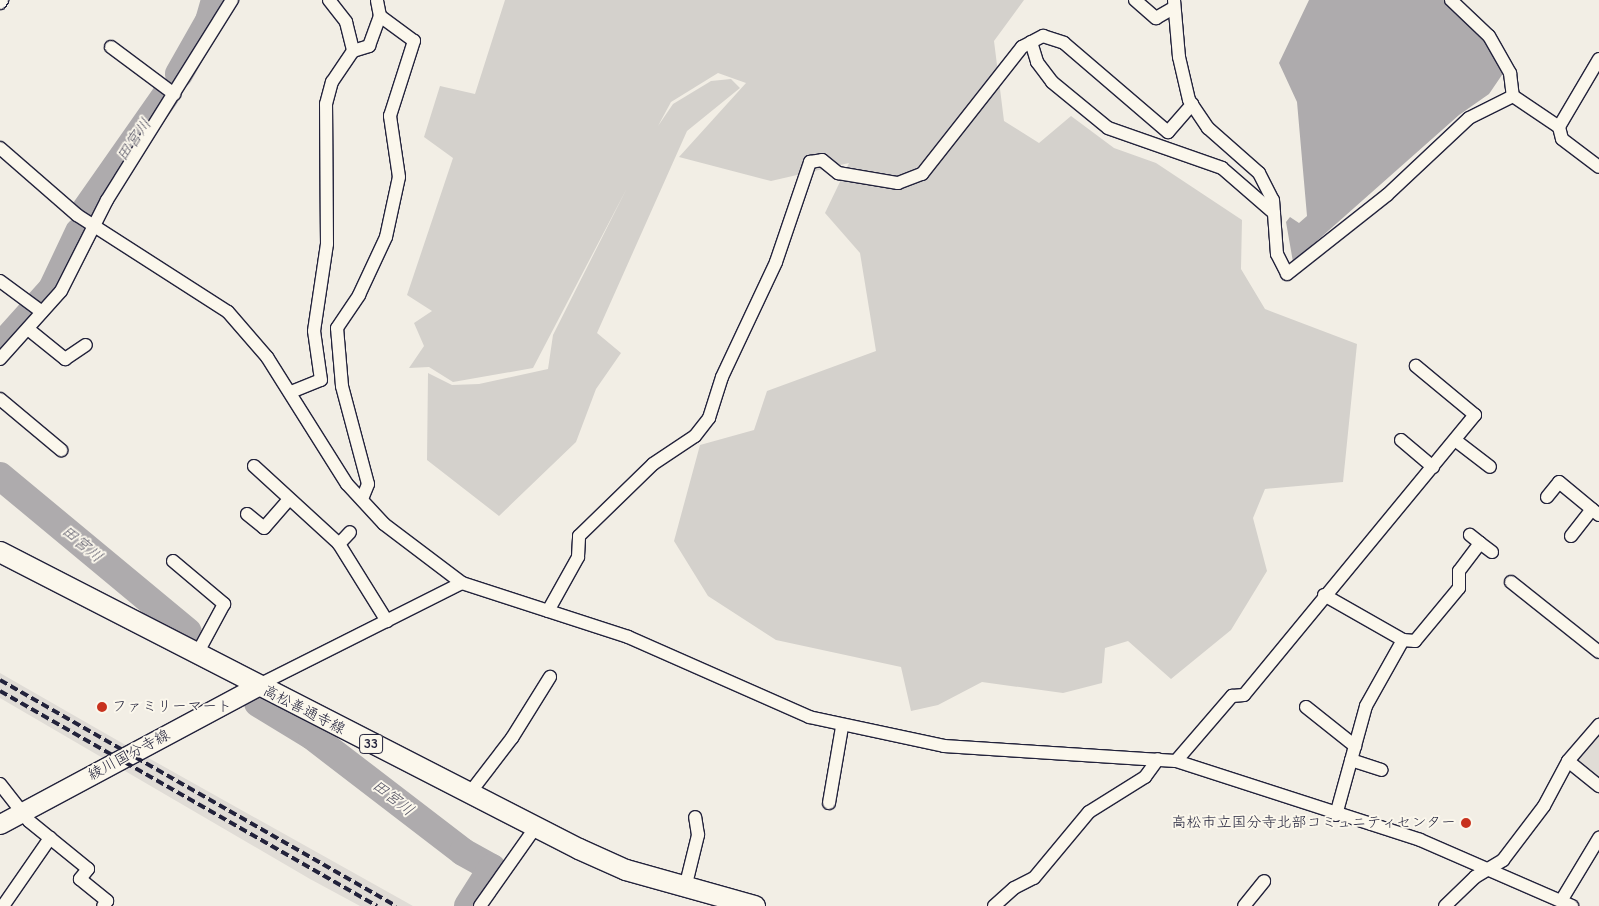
<!DOCTYPE html>
<html>
<head>
<meta charset="utf-8">
<style>
  body { margin:0 }
  #map { position:relative; width:1599px; height:906px; overflow:hidden; background:#f2eee5; font-family:"Comic Neue","Klee One",sans-serif }
  div>[style] { position:absolute }
  .built>* { inset:0; background:#e0dcd6 }
  .green>* { inset:0; background:#d4d1cc }
  .water>* { inset:0; background:#aeabad }
  .river>* { height:28px; margin:-14px; padding:0 14px; transform-origin:14px; border-radius:14px; background:#aeabad }
  .roads { filter:drop-shadow(1px 0 #22223b) drop-shadow(-1px 0 #22223b) drop-shadow(0 1px #22223b) drop-shadow(0 -1px #22223b) }
  .street>* { height:12px; margin:-6px; padding:0 6px; transform-origin:6px; border-radius:6px; background:#fbf7ec }
  .secondary>* { height:19px; margin:-9.5px; padding:0 9.5px; transform-origin:9.5px; border-radius:9.5px; background:#fbf7ec }
  .primary>* { height:20px; margin:-10px; padding:0 10px; transform-origin:10px; border-radius:10px; background:#fbf7ec }
  .rail>* { height:4px; margin-top:-2px; transform-origin:0; background:repeating-linear-gradient(90deg,#22223b 0 8px,transparent 0 12px) }
  .dots>* { width:14px; height:14px; translate:-50% -50%; box-sizing:border-box; border:2px solid #fbf7ec; border-radius:50% }
  span { translate:-50% -50%; white-space:nowrap; text-align:center; line-height:1.15; -webkit-text-stroke:4px #fbf7ec; paint-order:stroke }
  .shield-label span { padding:1px 4px; background:#fbf7ec; border:1px solid; border-radius:4px; -webkit-text-stroke-width:0 }
  .shield-label { font-size:14px; color:#22223b; font-weight:700 }
  .poi-label { font-size:15px; color:#22223b }
  .left { translate:0 -50%; text-align:left }
  .right { translate:-100% -50%; text-align:right }
  .street-label { font-size:15px; color:#22223b }
  .water-label { font-size:16px; color:#535263; font-style:italic }
</style>
</head>
<body>
<div id="map">
  <div class="built">
    <div style="clip-path:polygon(0 673px,136px 751px,413px 906px,360px 906px,310px 879px,0 698px)"></div>
    <div style="clip-path:polygon(1599px 735px,1599px 780px,1576px 761px)"></div>
  </div>
  <div class="green">
    <div style="clip-path:polygon(505px 0,1024px 0,994px 41px,1004px 121px,1039px 143px,1071px 116px,1114px 148px,1156px 163px,1242px 220px,1241px 269px,1265px 309px,1357px 344px,1343px 482px,1265px 489px,1253px 518px,1267px 571px,1231px 630px,1171px 679px,1128px 641px,1105px 648px,1102px 683px,1063px 693px,982px 682px,938px 705px,911px 711px,901px 667px,776px 640px,708px 596px,674px 541px,700px 445px,754px 430px,767px 391px,876px 351px,860px 253px,825px 213px,849px 163px,771px 181px,679px 157px,746px 83px,718px 73px,671px 102px,658px 126px,673px 104px,711px 81px,731px 79px,740px 88px,687px 131px,597px 333px,621px 353px,596px 389px,576px 442px,499px 516px,427px 460px,428px 373px,452px 385px,479px 384px,548px 369px,553px 335px,627px 188px,533px 368px,453px 382px,429px 367px,409px 368px,424px 346px,414px 323px,432px 311px,407px 295px,453px 158px,424px 137px,440px 86px,475px 94px)"></div>
  </div>
  <div class="water">
    <div style="clip-path:polygon(1309px 0,1446px 0,1482px 36px,1504px 72px,1489px 94px,1459px 115px,1293px 262px,1286px 222px,1290px 217px,1299px 223px,1307px 216px,1297px 102px,1279px 63px)"></div>
  </div>
  <div class="river">
    <div style="left:179px;top:74px;width:61px;rotate:-60.5deg"></div>
    <div style="left:209px;top:21px;width:22px;rotate:-74deg"></div>
    <div style="left:86px;top:209px;width:138px;rotate:-55deg"></div>
    <div style="left:0;top:347px;width:78px;rotate:-48.1deg"></div>
    <div style="left:52px;top:289px;width:63px;rotate:-64.7deg"></div>
    <div style="left:0;top:476px;width:244px;rotate:39.7deg"></div>
    <div style="left:258px;top:703px;width:63px;rotate:31.4deg"></div>
    <div style="left:312px;top:736px;width:190px;rotate:37.5deg"></div>
    <div style="left:463px;top:852px;width:33px;rotate:29deg"></div>
    <div style="left:492px;top:868px;width:45px;rotate:122.3deg"></div>
  </div>
  <div class="roads">
    <div class="street">
      <div style="left:329px;top:0;width:28px;rotate:52deg"></div>
      <div style="left:346px;top:22px;width:30px;rotate:76deg"></div>
      <div style="left:1135px;top:0;width:28px;rotate:41deg"></div>
      <div style="left:1156px;top:18px;width:20px;rotate:-30deg"></div>
      <div style="left:1174px;top:0;width:57px;rotate:85deg"></div>
      <div style="left:1179px;top:57px;width:44px;rotate:76.9deg"></div>
      <div style="left:1189px;top:100px;width:34px;rotate:56deg"></div>
      <div style="left:1208px;top:128px;width:68px;rotate:41.4deg"></div>
      <div style="left:1259px;top:173px;width:30px;rotate:63deg"></div>
      <div style="left:1273px;top:200px;width:54px;rotate:85.8deg"></div>
      <div style="left:1277px;top:254px;width:22px;rotate:63deg"></div>
      <div style="left:1287px;top:274px;width:127px;rotate:-38.3deg"></div>
      <div style="left:1387px;top:195px;width:112px;rotate:-43.2deg"></div>
      <div style="left:1469px;top:118px;width:49px;rotate:-26.6deg"></div>
      <div style="left:1513px;top:96px;width:55px;rotate:34deg"></div>
      <div style="left:1451px;top:0;width:52px;rotate:43.5deg"></div>
      <div style="left:1489px;top:36px;width:43px;rotate:60.4deg"></div>
      <div style="left:1510px;top:73px;width:23px;rotate:83deg"></div>
      <div style="left:0;top:3px;width:4px;rotate:-56deg"></div>
      <div style="left:1031px;top:42px;width:21px;rotate:73deg"></div>
      <div style="left:1037px;top:62px;width:25px;rotate:53deg"></div>
      <div style="left:1052px;top:82px;width:72px;rotate:39.4deg"></div>
      <div style="left:1108px;top:128px;width:121px;rotate:19.3deg"></div>
      <div style="left:1222px;top:168px;width:69px;rotate:40.9deg"></div>
      <div style="left:111px;top:47px;width:79px;rotate:36.7deg"></div>
      <div style="left:1599px;top:59px;width:79px;rotate:120.5deg"></div>
      <div style="left:1559px;top:127px;width:12px;rotate:76deg"></div>
      <div style="left:1562px;top:139px;width:46px;rotate:37.1deg"></div>
      <div style="left:0;top:148px;width:102px;rotate:41deg"></div>
      <div style="left:77px;top:215px;width:179px;rotate:32.7deg"></div>
      <div style="left:228px;top:312px;width:60px;rotate:49.1deg"></div>
      <div style="left:267px;top:357px;width:150px;rotate:57.8deg"></div>
      <div style="left:347px;top:484px;width:54px;rotate:47.2deg"></div>
      <div style="left:384px;top:524px;width:98px;rotate:37.1deg"></div>
      <div style="left:462px;top:583px;width:175px;rotate:18deg"></div>
      <div style="left:628px;top:637px;width:198px;rotate:23.8deg"></div>
      <div style="left:809px;top:717px;width:138px;rotate:12.1deg"></div>
      <div style="left:944px;top:746px;width:232px;rotate:3.7deg"></div>
      <div style="left:1176px;top:761px;width:256px;rotate:17.9deg"></div>
      <div style="left:1420px;top:840px;width:166px;rotate:23.5deg"></div>
      <div style="left:0;top:281px;width:52px;rotate:36.4deg"></div>
      <div style="left:28px;top:329px;width:48px;rotate:39deg"></div>
      <div style="left:65px;top:359px;width:25px;rotate:-34deg"></div>
      <div style="left:0;top:359px;width:91px;rotate:-48.1deg"></div>
      <div style="left:61px;top:291px;width:102px;rotate:-63.2deg"></div>
      <div style="left:107px;top:200px;width:236px;rotate:-58deg"></div>
      <div style="left:291px;top:392px;width:32px;rotate:-22deg"></div>
      <div style="left:321px;top:380px;width:49px;rotate:-98.1deg"></div>
      <div style="left:314px;top:331px;width:88px;rotate:-81.5deg"></div>
      <div style="left:327px;top:244px;width:140px;rotate:-90.4deg"></div>
      <div style="left:326px;top:104px;width:23px;rotate:-75deg"></div>
      <div style="left:332px;top:82px;width:37px;rotate:-56deg"></div>
      <div style="left:353px;top:51px;width:17px;rotate:-17deg"></div>
      <div style="left:369px;top:46px;width:32px;rotate:-70deg"></div>
      <div style="left:0;top:399px;width:80px;rotate:39.9deg"></div>
      <div style="left:1401px;top:440px;width:42px;rotate:40.2deg"></div>
      <div style="left:1455px;top:440px;width:44px;rotate:37.6deg"></div>
      <div style="left:254px;top:466px;width:115px;rotate:42.5deg"></div>
      <div style="left:339px;top:544px;width:91px;rotate:58.1deg"></div>
      <div style="left:1547px;top:497px;width:19px;rotate:-51deg"></div>
      <div style="left:1559px;top:482px;width:52px;rotate:39.5deg"></div>
      <div style="left:362px;top:499px;width:16px;rotate:-68deg"></div>
      <div style="left:368px;top:484px;width:101px;rotate:-104.9deg"></div>
      <div style="left:342px;top:386px;width:58px;rotate:-94.9deg"></div>
      <div style="left:337px;top:328px;width:40px;rotate:-56deg"></div>
      <div style="left:359px;top:295px;width:64px;rotate:-65deg"></div>
      <div style="left:386px;top:237px;width:61px;rotate:-77.8deg"></div>
      <div style="left:399px;top:177px;width:62px;rotate:-98.4deg"></div>
      <div style="left:390px;top:116px;width:79px;rotate:-72.3deg"></div>
      <div style="left:414px;top:41px;width:42px;rotate:-143.7deg"></div>
      <div style="left:380px;top:16px;width:16px;rotate:-101deg"></div>
      <div style="left:247px;top:514px;width:22px;rotate:39deg"></div>
      <div style="left:264px;top:528px;width:38px;rotate:-49deg"></div>
      <div style="left:1571px;top:536px;width:34px;rotate:-52deg"></div>
      <div style="left:1480px;top:543px;width:15px;rotate:37deg"></div>
      <div style="left:339px;top:544px;width:16px;rotate:-47deg"></div>
      <div style="left:173px;top:561px;width:67px;rotate:40.1deg"></div>
      <div style="left:224px;top:604px;width:55px;rotate:118.4deg"></div>
      <div style="left:1511px;top:582px;width:112px;rotate:38.5deg"></div>
      <div style="left:1324px;top:595px;width:91px;rotate:29.7deg"></div>
      <div style="left:1403px;top:640px;width:76px;rotate:119.3deg"></div>
      <div style="left:1366px;top:706px;width:113px;rotate:105.4deg"></div>
      <div style="left:548px;top:611px;width:62px;rotate:-60.9deg"></div>
      <div style="left:578px;top:557px;width:21px;rotate:-87deg"></div>
      <div style="left:579px;top:536px;width:103px;rotate:-44.2deg"></div>
      <div style="left:653px;top:464px;width:50px;rotate:-33.7deg"></div>
      <div style="left:695px;top:436px;width:23px;rotate:-52deg"></div>
      <div style="left:709px;top:418px;width:43px;rotate:-72.4deg"></div>
      <div style="left:722px;top:377px;width:127px;rotate:-64.8deg"></div>
      <div style="left:776px;top:262px;width:106px;rotate:-71.2deg"></div>
      <div style="left:810px;top:162px;width:12px;rotate:-9deg"></div>
      <div style="left:822px;top:160px;width:21px;rotate:39deg"></div>
      <div style="left:838px;top:173px;width:61px;rotate:9.5deg"></div>
      <div style="left:898px;top:183px;width:26px;rotate:-21deg"></div>
      <div style="left:922px;top:174px;width:162px;rotate:-51.8deg"></div>
      <div style="left:1022px;top:47px;width:24px;rotate:-28deg"></div>
      <div style="left:1043px;top:36px;width:22px;rotate:18deg"></div>
      <div style="left:1064px;top:43px;width:137px;rotate:40.6deg"></div>
      <div style="left:1168px;top:132px;width:37px;rotate:-49deg"></div>
      <div style="left:1403px;top:640px;width:12px;rotate:5deg"></div>
      <div style="left:1415px;top:641px;width:69px;rotate:-50.3deg"></div>
      <div style="left:1459px;top:588px;width:17px;rotate:-90deg"></div>
      <div style="left:1459px;top:571px;width:35px;rotate:-53deg"></div>
      <div style="left:1480px;top:543px;width:13px;rotate:-141deg"></div>
      <div style="left:257px;top:686px;width:229px;rotate:-26.7deg"></div>
      <div style="left:1306px;top:707px;width:63px;rotate:38.5deg"></div>
      <div style="left:1351px;top:760px;width:32px;rotate:18deg"></div>
      <div style="left:1176px;top:761px;width:86px;rotate:-49.3deg"></div>
      <div style="left:1232px;top:696px;width:12px;rotate:-5deg"></div>
      <div style="left:1244px;top:695px;width:363px;rotate:-50.5deg"></div>
      <div style="left:1475px;top:415px;width:77px;rotate:-140.3deg"></div>
      <div style="left:1568px;top:761px;width:40px;rotate:39deg"></div>
      <div style="left:0;top:784px;width:47px;rotate:51.9deg"></div>
      <div style="left:29px;top:821px;width:76px;rotate:39.1deg"></div>
      <div style="left:88px;top:869px;width:13px;rotate:129deg"></div>
      <div style="left:80px;top:879px;width:35px;rotate:39deg"></div>
      <div style="left:107px;top:901px;width:6px;rotate:129deg"></div>
      <div style="left:469px;top:794px;width:71px;rotate:-52.5deg"></div>
      <div style="left:512px;top:738px;width:72px;rotate:-58.1deg"></div>
      <div style="left:829px;top:803px;width:77px;rotate:-80.3deg"></div>
      <div style="left:685px;top:888px;width:55px;rotate:-76.2deg"></div>
      <div style="left:698px;top:835px;width:18px;rotate:-99deg"></div>
      <div style="left:1561px;top:901px;width:74px;rotate:-58.9deg"></div>
      <div style="left:3px;top:906px;width:83px;rotate:-55.3deg"></div>
      <div style="left:480px;top:906px;width:95px;rotate:-54.8deg"></div>
      <div style="left:994px;top:906px;width:27px;rotate:-42deg"></div>
      <div style="left:1014px;top:888px;width:22px;rotate:-27deg"></div>
      <div style="left:1034px;top:878px;width:86px;rotate:-50.2deg"></div>
      <div style="left:1089px;top:812px;width:66px;rotate:-32deg"></div>
      <div style="left:1145px;top:777px;width:22px;rotate:-54deg"></div>
      <div style="left:1244px;top:906px;width:32px;rotate:-51deg"></div>
      <div style="left:1445px;top:906px;width:42px;rotate:-44deg"></div>
      <div style="left:1475px;top:877px;width:33px;rotate:-31deg"></div>
      <div style="left:1503px;top:860px;width:68px;rotate:-52.8deg"></div>
      <div style="left:1544px;top:806px;width:51px;rotate:-61.9deg"></div>
      <div style="left:1568px;top:761px;width:48px;rotate:-49.3deg"></div>
    </div>
    <div class="secondary">
      <div style="left:0;top:824px;width:292px;rotate:-28.2deg"></div>
    </div>
    <div class="primary">
      <div style="left:0;top:552px;width:651px;rotate:27.16deg"></div>
      <div style="left:579px;top:849px;width:51px;rotate:24.1deg"></div>
      <div style="left:626px;top:870px;width:134px;rotate:15.6deg"></div>
    </div>
  </div>
  <div class="rail">
    <div style="left:0;top:680px;width:456px;rotate:29.7deg"></div>
    <div style="left:0;top:691px;width:434px;rotate:29.7deg"></div>
  </div>
  <div class="dots">
    <div style="left:102px;top:707px;background:#c8321e"></div>
    <div style="left:1466px;top:823px;background:#c8321e"></div>
  </div>
  <div class="shield-label">
    <span style="left:371px;top:744px">33</span>
  </div>
  <div class="poi-label">
    <span class="left" style="left:112px;top:707px">ファミリーマート</span>
    <span class="right" style="left:1456px;top:823px">高松市立国分寺北部コミュニティセンター</span>
  </div>
  <div class="street-label">
    <span style="left:304px;top:710px;rotate:27deg">高松善通寺線</span>
    <span style="left:129px;top:755px;rotate:-28deg">綾川国分寺線</span>
  </div>
  <div class="water-label">
    <span style="left:134px;top:140px;rotate:-55deg">田宮川</span>
    <span style="left:82px;top:544px;rotate:40deg">田宮川</span>
    <span style="left:393px;top:798px;rotate:38deg">田宮川</span>
  </div>
</div>
</body>
</html>
